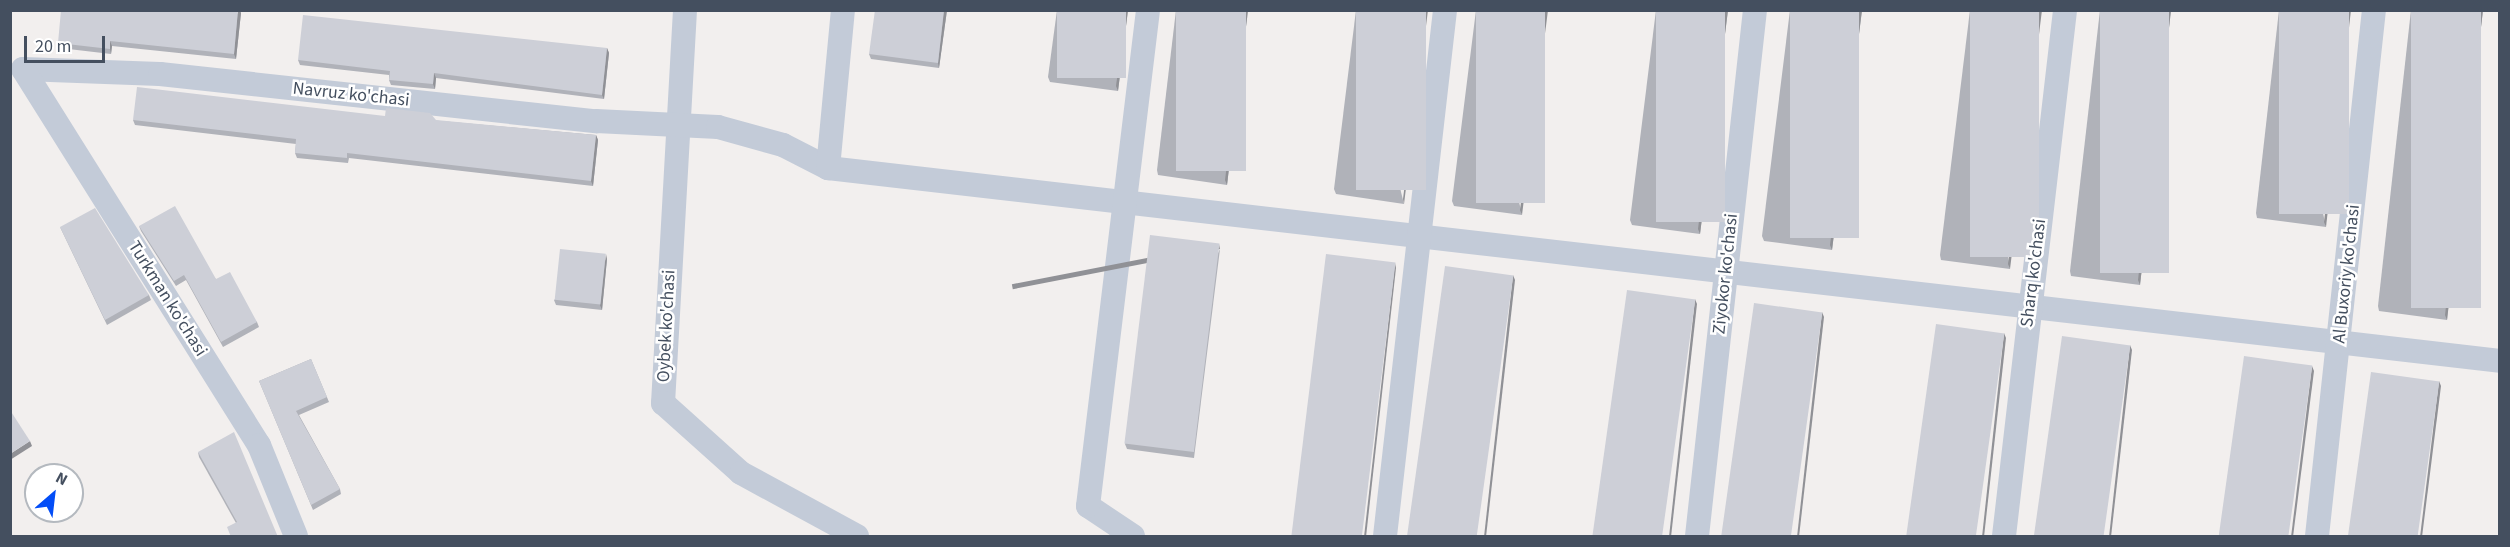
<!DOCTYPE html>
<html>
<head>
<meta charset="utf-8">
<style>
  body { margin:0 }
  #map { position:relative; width:2510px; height:547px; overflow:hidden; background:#f2efee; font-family:"Source Sans 3",sans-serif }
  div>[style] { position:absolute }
  .minor>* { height:24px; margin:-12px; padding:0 12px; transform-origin:12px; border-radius:12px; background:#c3cbd8 }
  .wall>* { inset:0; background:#b0b2b9 }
  .shaded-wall>* { inset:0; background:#909196; transform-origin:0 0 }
  .building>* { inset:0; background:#cdcfd7; transform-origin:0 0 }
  span { translate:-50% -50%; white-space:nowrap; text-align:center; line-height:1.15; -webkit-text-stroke:5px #fff; paint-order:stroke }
  .street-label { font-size:18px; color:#444f5f }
  .frame { position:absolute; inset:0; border:12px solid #444f5f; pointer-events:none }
  .north { position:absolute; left:24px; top:463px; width:60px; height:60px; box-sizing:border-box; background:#fff; border:2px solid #b4b9bf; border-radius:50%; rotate:28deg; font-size:16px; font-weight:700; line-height:24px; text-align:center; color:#444f5f }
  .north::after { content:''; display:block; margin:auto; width:21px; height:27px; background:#034df7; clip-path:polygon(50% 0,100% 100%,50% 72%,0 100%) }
  .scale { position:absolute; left:24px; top:36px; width:81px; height:27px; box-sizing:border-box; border:3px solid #444f5f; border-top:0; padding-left:8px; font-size:18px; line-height:21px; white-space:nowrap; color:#444f5f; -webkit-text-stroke:4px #fff; paint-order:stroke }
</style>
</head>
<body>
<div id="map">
  <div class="minor">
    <div style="left:685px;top:10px;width:394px;rotate:93.2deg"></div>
    <div style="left:663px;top:403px;width:105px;rotate:41.9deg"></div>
    <div style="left:741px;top:473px;width:132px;rotate:28.5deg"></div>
    <div style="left:23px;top:69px;width:137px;rotate:2.1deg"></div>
    <div style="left:160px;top:74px;width:439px;rotate:6.2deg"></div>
    <div style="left:596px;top:121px;width:122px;rotate:2.8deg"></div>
    <div style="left:718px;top:127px;width:67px;rotate:15.5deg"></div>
    <div style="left:783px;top:145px;width:51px;rotate:27.1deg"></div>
    <div style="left:828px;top:168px;width:1683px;rotate:6.58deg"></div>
    <div style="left:23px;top:69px;width:444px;rotate:57.9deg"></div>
    <div style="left:259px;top:445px;width:98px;rotate:67.9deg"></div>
    <div style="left:828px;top:168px;width:159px;rotate:-84.6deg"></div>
    <div style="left:1133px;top:536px;width:54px;rotate:-146.3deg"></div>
    <div style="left:1088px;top:506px;width:500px;rotate:-83.1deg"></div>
    <div style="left:1385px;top:536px;width:529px;rotate:-83.49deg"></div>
    <div style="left:1697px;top:536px;width:529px;rotate:-83.71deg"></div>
    <div style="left:2004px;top:536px;width:530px;rotate:-83.38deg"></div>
    <div style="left:2317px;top:536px;width:529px;rotate:-83.82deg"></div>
  </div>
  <div class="wall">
    <div style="clip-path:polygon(280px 10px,297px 10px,297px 12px)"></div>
    <div style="clip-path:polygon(947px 10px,939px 68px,871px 59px,869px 54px)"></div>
    <div style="clip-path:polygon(1057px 10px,1128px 10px,1118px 91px,1050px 82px,1048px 77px)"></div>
    <div style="clip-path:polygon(1176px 10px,1248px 10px,1227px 185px,1158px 175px,1157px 170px)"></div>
    <div style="clip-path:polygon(1356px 10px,1404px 204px,1336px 194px,1334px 189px)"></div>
    <div style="clip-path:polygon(1476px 10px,1522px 215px,1454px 206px,1452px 201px)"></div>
    <div style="clip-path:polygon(1656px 10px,1728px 10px,1700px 234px,1632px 225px,1630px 220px)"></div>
    <div style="clip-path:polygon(1790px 10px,1862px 10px,1832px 250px,1764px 241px,1762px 236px)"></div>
    <div style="clip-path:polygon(1970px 10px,2010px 269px,1941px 260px,1940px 255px)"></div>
    <div style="clip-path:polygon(2100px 10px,2171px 10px,2140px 285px,2071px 276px,2070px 271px)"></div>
    <div style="clip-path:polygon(2279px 10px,2326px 227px,2257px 218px,2256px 213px)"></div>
    <div style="clip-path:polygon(2411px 10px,2483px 10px,2447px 320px,2379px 311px,2378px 306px)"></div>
    <div style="clip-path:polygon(241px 13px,236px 59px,112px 46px,111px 54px,60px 48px,58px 43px)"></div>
    <div style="clip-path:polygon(607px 48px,609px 53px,604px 99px,436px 78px,435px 89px,391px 85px,389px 80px,389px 75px,300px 65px,298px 60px)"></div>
    <div style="clip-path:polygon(385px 116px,596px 135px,598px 140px,593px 186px,349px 158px,348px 163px,297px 158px,295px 153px,296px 144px,135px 125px,133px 120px)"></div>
    <div style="clip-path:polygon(139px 226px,216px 279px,257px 322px,259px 327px,223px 347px,186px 280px,176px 286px,141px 231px)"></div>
    <div style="clip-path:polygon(60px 227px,149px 295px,151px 300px,107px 325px)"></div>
    <div style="clip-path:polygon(1220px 249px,1194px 458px,1127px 449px,1125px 444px)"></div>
    <div style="clip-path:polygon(607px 259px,602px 310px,556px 305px,554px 300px)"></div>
    <div style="clip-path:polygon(311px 359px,329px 402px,299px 415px,340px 489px,341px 494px,313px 510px,259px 381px)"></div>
    <div style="clip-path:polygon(198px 452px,278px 537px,236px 523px,199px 457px)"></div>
  </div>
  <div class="shaded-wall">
    <div style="clip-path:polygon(238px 10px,240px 10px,241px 13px,236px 59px,234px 54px)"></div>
    <div style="clip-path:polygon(944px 10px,947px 10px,939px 68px,938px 63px)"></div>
    <div style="clip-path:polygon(1126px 10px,1128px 10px,1118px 91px,1116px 86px)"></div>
    <div style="clip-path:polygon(1246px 10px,1248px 10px,1227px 185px,1225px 180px)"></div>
    <div style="clip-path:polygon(1426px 10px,1428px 10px,1404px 204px,1403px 199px)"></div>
    <div style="clip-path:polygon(1545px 10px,1548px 10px,1522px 215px,1520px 210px)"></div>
    <div style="clip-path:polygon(1725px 10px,1728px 10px,1700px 234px,1698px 229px)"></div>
    <div style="clip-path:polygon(1859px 10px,1862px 10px,1832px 250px,1830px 245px)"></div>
    <div style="clip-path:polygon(2039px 10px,2042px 10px,2010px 269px,2008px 264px)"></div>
    <div style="clip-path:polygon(2169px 10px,2171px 10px,2140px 285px,2138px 280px)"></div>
    <div style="clip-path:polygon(2349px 10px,2351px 10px,2326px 227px,2324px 222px)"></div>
    <div style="clip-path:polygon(2481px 10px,2483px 10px,2447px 320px,2445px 315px)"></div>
    <div style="clip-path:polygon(110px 41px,112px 46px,111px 54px,110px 49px)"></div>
    <div style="clip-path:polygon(607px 48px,609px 53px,604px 99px,602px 95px)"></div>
    <div style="clip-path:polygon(434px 73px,436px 78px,435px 89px,433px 84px)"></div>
    <div style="clip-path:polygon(596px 135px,598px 140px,593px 186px,591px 181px)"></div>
    <div style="left:1219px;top:244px;width:5px;height:211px;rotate:79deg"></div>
    <div style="clip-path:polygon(606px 254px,607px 259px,602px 310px,600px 305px)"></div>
    <div style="clip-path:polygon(1395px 263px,1396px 268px,1366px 537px,1364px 537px)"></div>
    <div style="clip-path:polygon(1513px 275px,1515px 280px,1486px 537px,1484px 537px)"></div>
    <div style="clip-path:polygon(1695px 299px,1697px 304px,1671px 537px,1669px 537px)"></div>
    <div style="clip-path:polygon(1822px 312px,1824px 317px,1799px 537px,1797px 537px)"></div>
    <div style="clip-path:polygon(2004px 333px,2006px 338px,1984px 537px,1982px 537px)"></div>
    <div style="clip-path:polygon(2130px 345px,2132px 350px,2111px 537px,2109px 537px)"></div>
    <div style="clip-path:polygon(2312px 366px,2314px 371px,2293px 537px,2291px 537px)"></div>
    <div style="clip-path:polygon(2439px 381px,2441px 386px,2422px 537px,2420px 537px)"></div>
    <div style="clip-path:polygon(30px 441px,32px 446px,10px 460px,10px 454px)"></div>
  </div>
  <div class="building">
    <div style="clip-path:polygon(61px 10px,238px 10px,234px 54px,110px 41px,110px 49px,58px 43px)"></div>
    <div style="clip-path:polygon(875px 10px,944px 10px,938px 63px,869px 54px)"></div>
    <div style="left:1057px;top:10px;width:69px;height:68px"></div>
    <div style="left:1176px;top:10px;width:70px;height:161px"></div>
    <div style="left:1356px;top:10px;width:70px;height:180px"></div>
    <div style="left:1476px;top:10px;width:69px;height:193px"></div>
    <div style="left:1656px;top:10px;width:69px;height:212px"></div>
    <div style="left:1790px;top:10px;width:69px;height:228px"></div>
    <div style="left:1970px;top:10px;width:69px;height:247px"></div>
    <div style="left:2100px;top:10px;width:69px;height:263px"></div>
    <div style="left:2279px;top:10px;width:70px;height:204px"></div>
    <div style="left:2411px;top:10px;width:70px;height:298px"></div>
    <div style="clip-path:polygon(303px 15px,607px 48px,602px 95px,434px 73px,433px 84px,389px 80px,390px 71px,298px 60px)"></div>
    <div style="clip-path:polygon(137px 87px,385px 116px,386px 108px,430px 113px,436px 120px,596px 135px,591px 181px,347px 153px,347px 158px,295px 153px,296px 139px,133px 120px)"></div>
    <div style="clip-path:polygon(175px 206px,216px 279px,230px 272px,257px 322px,221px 342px,184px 275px,174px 281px,139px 226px)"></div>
    <div style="clip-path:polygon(95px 208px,149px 295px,105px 320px,60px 227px)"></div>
    <div style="left:1150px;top:235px;width:70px;height:210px;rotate:7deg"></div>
    <div style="left:560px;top:249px;width:46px;height:51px;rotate:6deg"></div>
    <div style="left:1326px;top:254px;width:70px;height:285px;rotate:7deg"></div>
    <div style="left:1445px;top:266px;width:69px;height:273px;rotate:8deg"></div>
    <div style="left:1627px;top:290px;width:69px;height:249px;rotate:8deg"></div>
    <div style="left:1754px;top:303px;width:69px;height:235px;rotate:8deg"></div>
    <div style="left:1936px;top:324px;width:69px;height:214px;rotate:8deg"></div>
    <div style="left:2062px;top:336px;width:69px;height:202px;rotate:8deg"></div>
    <div style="left:2244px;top:356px;width:69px;height:182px;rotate:8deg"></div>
    <div style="clip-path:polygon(311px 359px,327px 397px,296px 411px,340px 489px,311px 505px,259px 381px)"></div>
    <div style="left:2371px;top:372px;width:69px;height:166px;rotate:8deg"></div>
    <div style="clip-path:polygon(10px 410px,30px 441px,10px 454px)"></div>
    <div style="clip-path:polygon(234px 432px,278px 537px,231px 537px,227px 527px,237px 522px,198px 452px)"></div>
  </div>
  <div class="street-label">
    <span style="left:351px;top:95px;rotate:6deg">Navruz ko'chasi</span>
    <span style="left:2034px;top:273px;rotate:-83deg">Sharq ko'chasi</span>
    <span style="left:1726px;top:274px;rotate:-84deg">Ziyokor ko'chasi</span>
    <span style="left:2347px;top:274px;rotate:-84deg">Al Buxoriy ko'chasi</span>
    <span style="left:167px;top:299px;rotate:58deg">Turkman ko'chasi</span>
    <span style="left:667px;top:326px;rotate:-87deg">Oybek ko'chasi</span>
  </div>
  <div class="frame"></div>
  <div class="north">N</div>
  <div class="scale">20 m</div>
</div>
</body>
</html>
